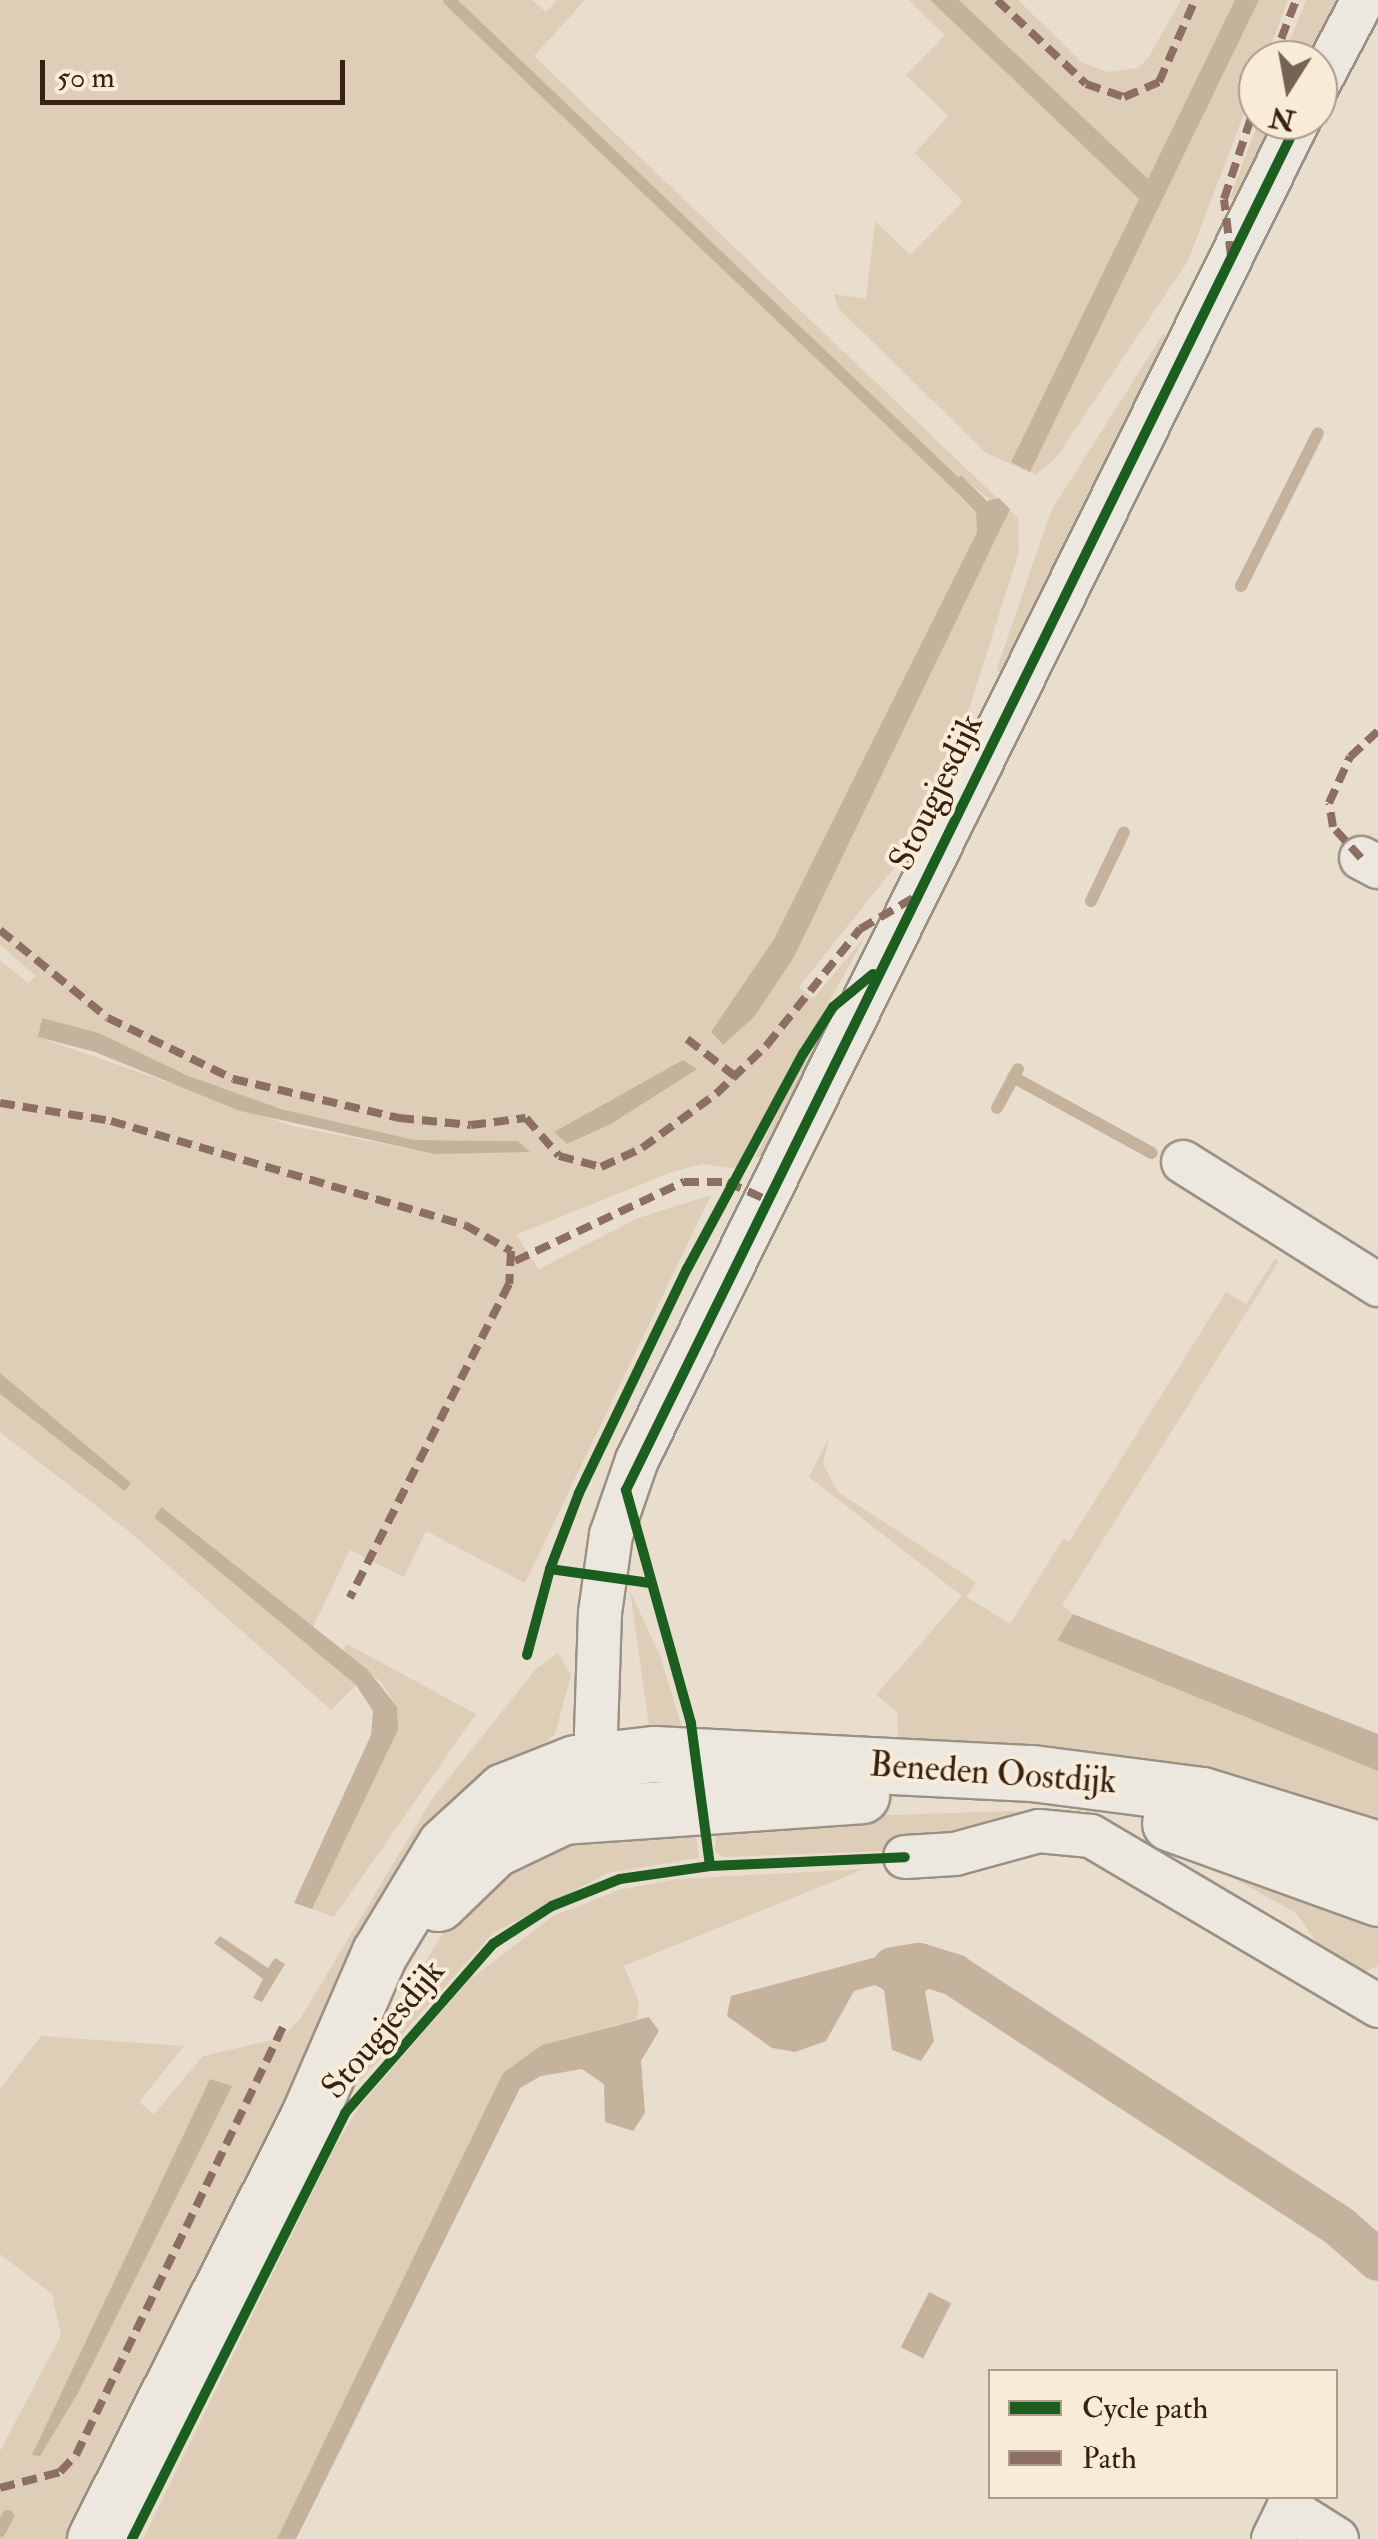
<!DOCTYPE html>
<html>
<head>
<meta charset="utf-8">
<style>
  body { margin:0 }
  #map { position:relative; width:1378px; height:2539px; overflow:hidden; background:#e9dece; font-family:"IM FELL Double Pica",serif }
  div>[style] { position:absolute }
  .green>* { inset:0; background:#deceb7 }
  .water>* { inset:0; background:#c4b29c; transform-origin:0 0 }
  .stream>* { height:12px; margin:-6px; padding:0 6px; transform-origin:6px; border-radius:6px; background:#c4b29c }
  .canal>* { height:42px; margin:-21px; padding:0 21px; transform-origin:21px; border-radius:21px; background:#c4b29c }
  .roads { filter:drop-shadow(2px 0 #9a9185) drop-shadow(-2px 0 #9a9185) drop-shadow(0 2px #9a9185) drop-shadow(0 -2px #9a9185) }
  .minor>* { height:42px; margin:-21px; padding:0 21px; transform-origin:21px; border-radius:21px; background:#ece7df }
  .secondary>* { height:55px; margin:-27.5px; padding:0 27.5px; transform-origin:27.5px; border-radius:27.5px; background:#ece7df }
  .quiet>* { height:8px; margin-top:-4px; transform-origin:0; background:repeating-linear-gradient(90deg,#8d6e63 0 15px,transparent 0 23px) }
  .cycleway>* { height:10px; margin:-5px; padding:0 5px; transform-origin:5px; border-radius:5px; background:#1b5e20 }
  span { translate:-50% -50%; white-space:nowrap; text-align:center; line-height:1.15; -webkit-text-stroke:8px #f8ebd7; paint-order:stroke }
  .street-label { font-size:35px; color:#372211 }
  .legend { position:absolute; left:988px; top:2369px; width:350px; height:130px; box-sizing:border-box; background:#f8ebd7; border:2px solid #ab9b88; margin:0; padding:12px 18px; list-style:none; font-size:30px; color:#372211 }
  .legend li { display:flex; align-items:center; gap:20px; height:50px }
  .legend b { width:50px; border:2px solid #ab9b88 }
  .north { position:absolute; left:1238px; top:40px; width:100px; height:100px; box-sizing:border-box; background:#f8ebd7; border:2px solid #ab9b88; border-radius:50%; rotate:191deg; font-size:28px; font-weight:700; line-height:40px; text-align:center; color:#372211 }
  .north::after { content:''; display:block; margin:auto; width:35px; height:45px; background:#756453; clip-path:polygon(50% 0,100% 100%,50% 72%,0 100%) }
  .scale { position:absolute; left:40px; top:60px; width:305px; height:45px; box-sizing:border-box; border:5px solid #372211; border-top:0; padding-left:12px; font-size:30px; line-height:35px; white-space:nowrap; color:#372211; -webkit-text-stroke:8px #f8ebd7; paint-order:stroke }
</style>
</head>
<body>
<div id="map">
  <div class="green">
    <div style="clip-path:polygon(evenodd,0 0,532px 0,546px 12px,557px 0,585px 0,534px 56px,1018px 518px,1019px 552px,945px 784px,914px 843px,799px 987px,813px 999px,864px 938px,738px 1169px,703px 1164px,672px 1172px,516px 1235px,539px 1269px,638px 1218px,711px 1195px,525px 1583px,426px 1531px,404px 1577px,350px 1550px,313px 1627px,163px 1507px,154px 1516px,356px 1685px,331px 1710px,130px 1532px,0 1432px,0 1394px,123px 1491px,130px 1483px,0 1373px,0 960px,28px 983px,36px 976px,0 945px,0 0,961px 475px,1004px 513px,996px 536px,794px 957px,754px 1017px,723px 1045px,711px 1033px,774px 939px,977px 532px,976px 512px,951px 486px,961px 475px,0 0,42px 1019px,99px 1033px,186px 1075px,281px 1109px,414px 1140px,518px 1141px,529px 1151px,434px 1154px,293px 1126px,38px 1037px,42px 1019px,0 0,683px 1060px,696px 1069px,611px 1124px,567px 1144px,555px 1133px,683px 1060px)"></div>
    <div style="clip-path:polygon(908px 0,930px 0,1139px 199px,1011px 462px,1259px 0,1288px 0,1265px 60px,1258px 60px,1258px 77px,1188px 261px,1057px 457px,1036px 475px,986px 453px,837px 307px,834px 294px,866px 299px,875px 221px,910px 255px,963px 201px,915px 153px,948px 116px,906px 75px,945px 35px)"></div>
    <div style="clip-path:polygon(959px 0,1018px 0,1083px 63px,1108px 72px,1138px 68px,1148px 58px,1181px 0,1235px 0,1148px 180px)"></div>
    <div style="clip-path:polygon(1306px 0,1336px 0,1306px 60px,1282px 60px)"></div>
    <div style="clip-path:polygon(1259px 120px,1276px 120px,1236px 200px,1230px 198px)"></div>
    <div style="clip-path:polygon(1163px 334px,1169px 339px,1003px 673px,996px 671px,1051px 511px)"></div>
    <div style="clip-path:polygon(822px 1037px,762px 1157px,756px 1157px,800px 1068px)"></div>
    <div style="clip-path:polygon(1275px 1258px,1279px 1261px,1062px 1605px,1073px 1614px,1057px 1639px,1378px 1771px,1378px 1834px,899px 1755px,897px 1712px,876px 1695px,962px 1596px,809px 1477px,829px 1438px,823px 1464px,838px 1492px,976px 1582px,967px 1597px,1010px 1624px,1063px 1539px,1069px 1542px,1226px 1292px,1246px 1304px)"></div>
    <div style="clip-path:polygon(630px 1591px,660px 1656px,684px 1733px,650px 1733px)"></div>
    <div style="clip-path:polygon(347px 1644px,476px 1714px,334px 1917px,312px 1909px,393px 1740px,397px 1707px,382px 1683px,343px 1650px)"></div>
    <div style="clip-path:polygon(evenodd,558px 1653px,571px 1675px,555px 1734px,512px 1772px,71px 2539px,0 2539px,0 2451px,61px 2335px,52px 2294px,0 2254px,0 2089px,41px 2036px,184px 2046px,139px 2102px,154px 2114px,203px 2056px,281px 2038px,300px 2019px,432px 1799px,536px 1669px,558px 1653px,210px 2080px,231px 2087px,77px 2395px,33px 2455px,210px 2080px)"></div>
    <div style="clip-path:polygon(1012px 1811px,1041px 1813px,939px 1849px,722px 1857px,715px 1851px,717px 1821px)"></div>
    <div style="clip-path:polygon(694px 1818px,699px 1858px,608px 1873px,493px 1933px,335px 2109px,464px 1899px,557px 1835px)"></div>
    <div style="clip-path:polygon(1155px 1830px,1359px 1904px,1378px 1921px,1378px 1966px,1365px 1971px,1343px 1962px,1319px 1946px,1296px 1913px,1190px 1854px,1162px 1853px)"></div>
    <div style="clip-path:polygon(864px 1869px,624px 1966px,639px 2002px,637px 2019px,542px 2045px,503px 2073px,277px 2539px,143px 2539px,333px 2150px,359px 2107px,468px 1981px,553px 1916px,619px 1890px,677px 1879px)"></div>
  </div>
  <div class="water">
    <div style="clip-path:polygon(930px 0,959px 0,1148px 179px,1235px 0,1259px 0,1030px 472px,1011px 462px,1139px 199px)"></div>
    <div style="clip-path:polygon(961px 475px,987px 501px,999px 498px,1010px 509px,794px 957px,754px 1017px,723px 1045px,711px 1032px,774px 939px,977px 532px,976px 512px,951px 486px)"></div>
    <div style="clip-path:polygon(42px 1018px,99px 1033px,186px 1075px,281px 1109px,414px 1140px,518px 1141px,530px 1152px,434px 1154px,240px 1111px,95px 1052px,38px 1037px)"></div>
    <div style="clip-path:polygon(683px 1060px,697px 1069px,611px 1124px,567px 1144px,554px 1132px)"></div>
    <div style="clip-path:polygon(0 1373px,131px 1483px,128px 1487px,124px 1491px,0 1394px)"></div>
    <div style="clip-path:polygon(162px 1507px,368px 1670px,397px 1707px,398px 1730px,312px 1909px,294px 1903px,371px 1735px,373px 1711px,356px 1685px,154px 1517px)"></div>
    <div style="clip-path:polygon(1073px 1614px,1378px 1734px,1378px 1771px,1057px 1640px)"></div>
    <div style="clip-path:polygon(220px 1936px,268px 1968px,275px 1958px,285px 1964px,262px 2002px,253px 1998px,263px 1979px,214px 1943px)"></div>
    <div style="clip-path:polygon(906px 1949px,924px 1950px,950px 1966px,925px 1992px,934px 2041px,921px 2061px,892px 2050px,884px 1990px,875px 1985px,854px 1991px,826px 2041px,795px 2052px,772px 2048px,727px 2016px,731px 1996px)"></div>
    <div style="clip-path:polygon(649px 2017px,659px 2031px,641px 2061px,645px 2113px,633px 2131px,605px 2122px,604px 2084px,582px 2069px,541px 2076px,520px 2088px,296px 2539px,277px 2539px,503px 2073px,542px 2045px)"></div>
    <div style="clip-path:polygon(210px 2079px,232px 2086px,77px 2395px,40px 2456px,32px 2455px)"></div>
    <div style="left:929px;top:2292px;width:25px;height:62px;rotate:27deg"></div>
  </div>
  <div class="stream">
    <div style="left:449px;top:0;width:712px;rotate:43.63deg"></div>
    <div style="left:1241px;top:586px;width:171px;rotate:-63.3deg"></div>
    <div style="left:1091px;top:901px;width:76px;rotate:-64.4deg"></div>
    <div style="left:1013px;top:1077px;width:158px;rotate:28.7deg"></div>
    <div style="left:997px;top:1108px;width:44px;rotate:-61.7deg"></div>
    <div style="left:0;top:2531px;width:17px;rotate:-62deg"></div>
  </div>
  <div class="canal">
    <div style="left:893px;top:1968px;width:26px;rotate:-9deg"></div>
    <div style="left:919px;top:1964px;width:37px;rotate:17deg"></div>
    <div style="left:954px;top:1975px;width:461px;rotate:33.1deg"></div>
    <div style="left:1340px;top:2227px;width:50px;rotate:41deg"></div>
  </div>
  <div class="roads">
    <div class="minor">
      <div style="left:1318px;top:85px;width:96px;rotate:-62.1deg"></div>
      <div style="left:1361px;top:858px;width:19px;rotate:28deg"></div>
      <div style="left:1183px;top:1162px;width:231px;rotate:32.2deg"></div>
      <div style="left:609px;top:1788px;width:57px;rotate:-103.3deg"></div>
      <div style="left:596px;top:1733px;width:120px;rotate:-88.1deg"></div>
      <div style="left:600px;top:1613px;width:79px;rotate:-82deg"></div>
      <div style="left:611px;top:1535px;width:79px;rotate:-70.9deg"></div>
      <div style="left:637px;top:1460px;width:1495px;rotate:-63.71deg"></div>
      <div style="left:905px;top:1857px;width:50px;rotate:-3.4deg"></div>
      <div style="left:955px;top:1854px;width:87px;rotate:-15.3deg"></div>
      <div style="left:1039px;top:1831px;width:52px;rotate:5.5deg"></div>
      <div style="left:1091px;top:1836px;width:334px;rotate:30.6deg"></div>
      <div style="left:1273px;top:2539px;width:34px;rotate:-64deg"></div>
      <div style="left:1288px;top:2508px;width:58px;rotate:32.3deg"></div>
    </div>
    <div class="secondary">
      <div style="left:1170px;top:1823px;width:221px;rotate:19.8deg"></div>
      <div style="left:438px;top:1903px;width:78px;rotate:-44deg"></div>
      <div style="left:494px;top:1849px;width:76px;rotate:-25.6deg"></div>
      <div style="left:563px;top:1816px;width:299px;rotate:-4deg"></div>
      <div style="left:95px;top:2539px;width:475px;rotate:-63.2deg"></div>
      <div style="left:309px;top:2115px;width:176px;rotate:-66.5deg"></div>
      <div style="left:379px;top:1954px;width:127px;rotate:-58.8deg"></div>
      <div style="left:445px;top:1845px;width:80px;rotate:-42.5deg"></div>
      <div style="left:504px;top:1791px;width:76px;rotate:-21.5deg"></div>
      <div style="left:575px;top:1763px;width:80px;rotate:-6.5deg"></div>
      <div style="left:654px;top:1754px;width:378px;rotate:2.9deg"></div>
      <div style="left:1032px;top:1773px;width:171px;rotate:7.4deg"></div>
      <div style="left:1202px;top:1795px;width:184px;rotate:17.1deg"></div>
    </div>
  </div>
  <div class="quiet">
    <div style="left:997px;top:0;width:122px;rotate:43.3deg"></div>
    <div style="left:1086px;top:84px;width:40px;rotate:18.9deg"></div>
    <div style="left:1124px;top:97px;width:38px;rotate:-23deg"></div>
    <div style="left:1159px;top:82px;width:90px;rotate:-66.3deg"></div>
    <div style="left:1273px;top:60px;width:64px;rotate:-69deg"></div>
    <div style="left:1231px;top:256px;width:57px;rotate:-97deg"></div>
    <div style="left:1224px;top:199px;width:108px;rotate:-71.6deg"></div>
    <div style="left:1361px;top:858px;width:42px;rotate:-132.1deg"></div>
    <div style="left:1333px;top:827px;width:24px;rotate:-99deg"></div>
    <div style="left:1329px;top:803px;width:51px;rotate:-65.5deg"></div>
    <div style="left:1350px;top:757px;width:38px;rotate:-43deg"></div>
    <div style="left:0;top:930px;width:139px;rotate:39.2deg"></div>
    <div style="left:108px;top:1018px;width:139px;rotate:26deg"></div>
    <div style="left:233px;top:1079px;width:171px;rotate:13.2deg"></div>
    <div style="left:399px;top:1118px;width:72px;rotate:5.6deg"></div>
    <div style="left:471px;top:1125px;width:55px;rotate:-7.3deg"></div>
    <div style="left:526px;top:1118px;width:50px;rotate:49deg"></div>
    <div style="left:559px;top:1156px;width:43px;rotate:14.7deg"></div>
    <div style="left:601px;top:1167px;width:45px;rotate:-24.9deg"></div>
    <div style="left:642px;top:1148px;width:92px;rotate:-36.1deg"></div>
    <div style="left:716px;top:1094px;width:71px;rotate:-43.9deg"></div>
    <div style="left:767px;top:1045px;width:149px;rotate:-51.3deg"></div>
    <div style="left:860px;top:929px;width:64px;rotate:-30.2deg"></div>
    <div style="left:687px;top:1039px;width:62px;rotate:37.8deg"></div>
    <div style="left:0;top:1103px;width:112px;rotate:9.2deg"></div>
    <div style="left:111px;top:1121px;width:369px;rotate:16.4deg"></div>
    <div style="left:465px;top:1225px;width:53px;rotate:29.5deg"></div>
    <div style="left:511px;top:1251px;width:33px;rotate:93deg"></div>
    <div style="left:509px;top:1284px;width:352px;rotate:116.9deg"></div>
    <div style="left:515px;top:1261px;width:187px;rotate:-25.1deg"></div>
    <div style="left:684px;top:1182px;width:43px"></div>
    <div style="left:727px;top:1182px;width:42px;rotate:24.1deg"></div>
    <div style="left:0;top:2488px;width:62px;rotate:-14.9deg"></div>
    <div style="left:60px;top:2472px;width:23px;rotate:-47deg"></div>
    <div style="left:76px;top:2455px;width:481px;rotate:-64.2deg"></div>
  </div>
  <div class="cycleway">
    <div style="left:550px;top:1569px;width:81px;rotate:-69.1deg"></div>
    <div style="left:579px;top:1493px;width:249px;rotate:-64.3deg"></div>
    <div style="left:687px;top:1269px;width:244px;rotate:-61.7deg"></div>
    <div style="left:803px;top:1054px;width:56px;rotate:-57.4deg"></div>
    <div style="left:833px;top:1007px;width:52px;rotate:-39.5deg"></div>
    <div style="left:527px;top:1655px;width:89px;rotate:-75deg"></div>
    <div style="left:550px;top:1569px;width:101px;rotate:8deg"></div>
    <div style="left:710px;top:1866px;width:144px;rotate:-97.6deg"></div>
    <div style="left:691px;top:1723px;width:242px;rotate:-105.6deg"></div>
    <div style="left:626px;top:1490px;width:1526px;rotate:-63.84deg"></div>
    <div style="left:132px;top:2539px;width:476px;rotate:-63.4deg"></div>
    <div style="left:345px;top:2113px;width:225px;rotate:-48.8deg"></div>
    <div style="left:493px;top:1944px;width:70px;rotate:-32.8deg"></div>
    <div style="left:552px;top:1906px;width:73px;rotate:-21.7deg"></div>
    <div style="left:620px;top:1879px;width:91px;rotate:-8.2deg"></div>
    <div style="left:710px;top:1866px;width:195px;rotate:-2.6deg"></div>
  </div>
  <div class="street-label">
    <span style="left:936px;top:792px;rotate:-64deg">Stougjesdijk</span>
    <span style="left:993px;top:1773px;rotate:4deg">Beneden Oostdijk</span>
    <span style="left:383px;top:2029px;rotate:-50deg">Stougjesdijk</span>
  </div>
  <ul class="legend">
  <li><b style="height:12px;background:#1b5e20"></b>Cycle path</li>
  <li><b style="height:12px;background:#8d6e63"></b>Path</li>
  </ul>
  <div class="north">N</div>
  <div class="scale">50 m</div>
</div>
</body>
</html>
